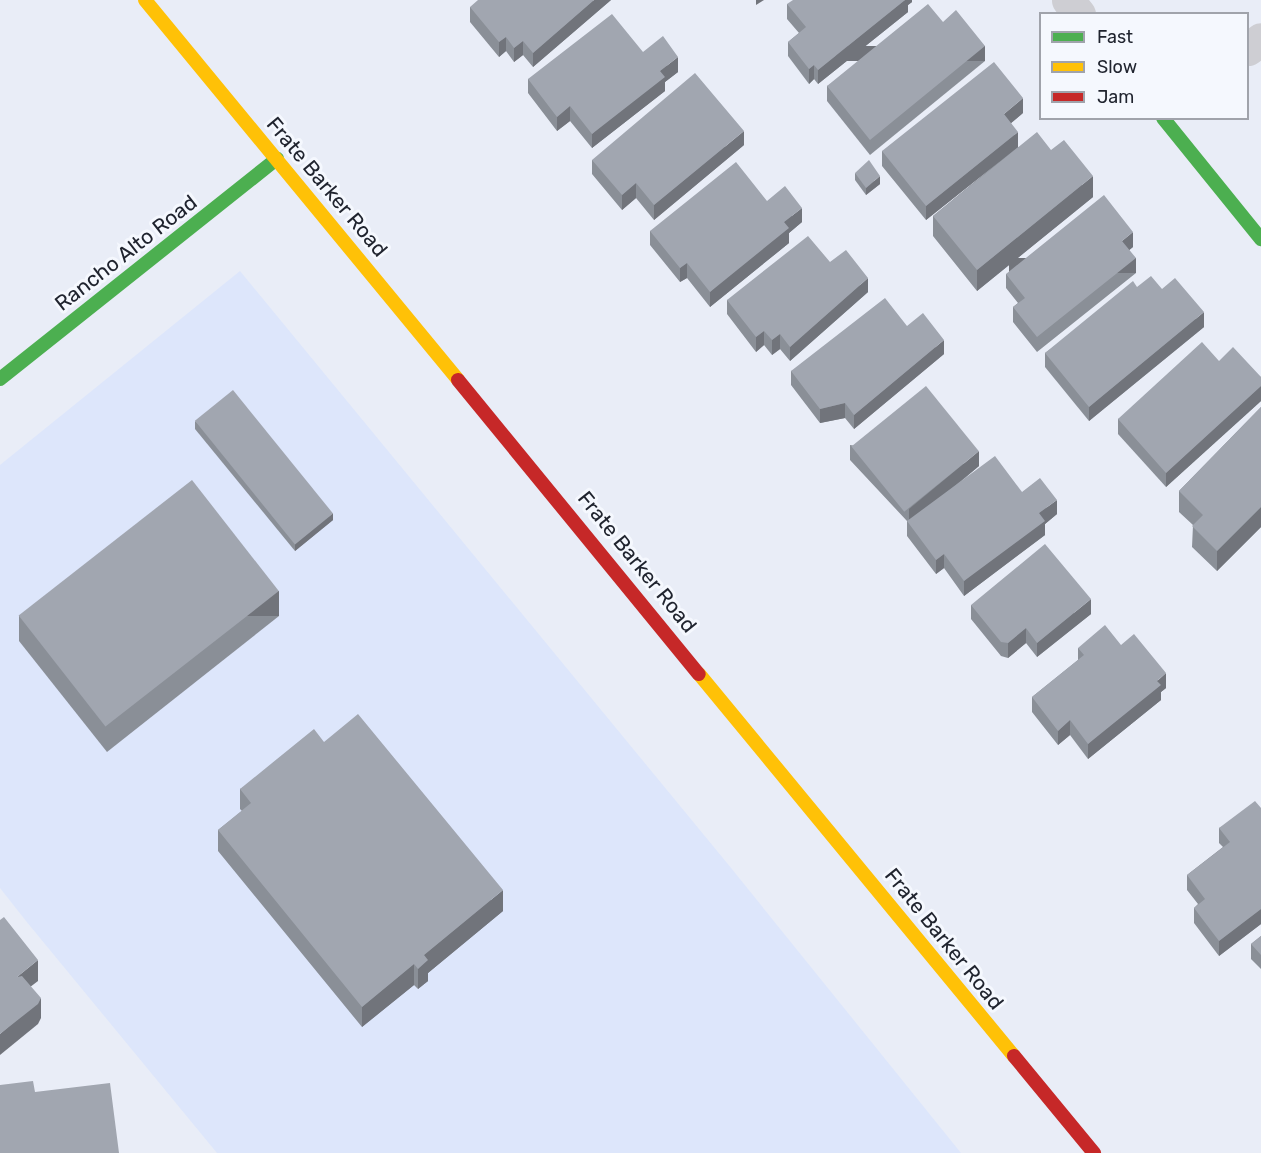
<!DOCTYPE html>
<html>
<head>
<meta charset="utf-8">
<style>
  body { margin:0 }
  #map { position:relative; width:1261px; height:1153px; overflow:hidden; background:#e9edf7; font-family:Rubik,sans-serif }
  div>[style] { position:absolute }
  .built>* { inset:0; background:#dde6fb }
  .street>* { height:33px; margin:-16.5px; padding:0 16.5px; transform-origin:16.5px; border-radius:16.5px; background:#ceced3 }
  .fast>* { height:14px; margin:-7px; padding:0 7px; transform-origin:7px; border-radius:7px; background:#4caf50 }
  .slow>* { height:14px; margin:-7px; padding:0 7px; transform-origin:7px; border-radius:7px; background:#ffc107 }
  .jam>* { height:14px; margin:-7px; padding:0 7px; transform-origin:7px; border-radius:7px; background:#c62828 }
  .wall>* { inset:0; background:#8a8f97 }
  .shaded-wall>* { inset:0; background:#71747b; transform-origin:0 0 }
  .building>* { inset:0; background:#a1a6b0; transform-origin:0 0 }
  span { translate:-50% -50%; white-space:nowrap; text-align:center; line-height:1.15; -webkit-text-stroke:6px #f5f8fe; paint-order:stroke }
  .street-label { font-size:21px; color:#20242f }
  .legend { position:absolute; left:1039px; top:12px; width:210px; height:108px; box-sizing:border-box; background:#f5f8fe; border:2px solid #a0a3ab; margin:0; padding:8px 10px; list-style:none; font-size:18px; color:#20242f }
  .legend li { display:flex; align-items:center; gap:12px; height:30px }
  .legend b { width:30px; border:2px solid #a0a3ab }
</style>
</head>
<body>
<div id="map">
  <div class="built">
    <div style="clip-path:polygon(240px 271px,727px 863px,961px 1153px,217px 1153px,26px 921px,0 888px,0 465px)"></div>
  </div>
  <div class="street">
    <div style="left:1068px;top:0;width:18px;rotate:52deg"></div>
    <div style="left:1248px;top:49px;width:16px;rotate:-38deg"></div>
  </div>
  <div class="fast">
    <div style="left:1163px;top:118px;width:156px;rotate:51deg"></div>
    <div style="left:0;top:379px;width:354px;rotate:-38.5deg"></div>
  </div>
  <div class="slow">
    <div style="left:145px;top:0;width:492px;rotate:50.5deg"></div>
    <div style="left:699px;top:674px;width:495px;rotate:50.5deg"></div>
  </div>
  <div class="jam">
    <div style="left:458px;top:380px;width:380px;rotate:50.7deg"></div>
    <div style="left:1014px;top:1056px;width:126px;rotate:50.5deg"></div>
  </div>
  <div class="wall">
    <div style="clip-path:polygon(611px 0,533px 67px,523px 55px,514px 62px,506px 51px,499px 57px,470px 22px,470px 7px)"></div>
    <div style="clip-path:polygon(912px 0,912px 2px,908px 5px,908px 12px,818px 84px,814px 79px,809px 84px,788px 56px,788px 42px,799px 33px,787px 19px,787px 4px)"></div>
    <div style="clip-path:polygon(943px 22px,985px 61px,870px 155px,827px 101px,827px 86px)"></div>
    <div style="clip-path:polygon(643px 52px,678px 72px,665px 82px,665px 91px,592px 148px,570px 121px,557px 131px,528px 93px,528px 79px)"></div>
    <div style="clip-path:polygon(1023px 113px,1011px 123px,1018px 147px,1051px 150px,1093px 197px,977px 291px,933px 236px,933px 216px,1000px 161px,926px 220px,882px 166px,882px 151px)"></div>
    <div style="clip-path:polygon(744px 145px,654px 220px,636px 198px,622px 210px,592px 174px,592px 160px)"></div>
    <div style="clip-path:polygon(855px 173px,880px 184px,866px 195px,855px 180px)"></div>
    <div style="clip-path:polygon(767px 201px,802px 222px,789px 233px,789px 243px,710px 307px,687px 278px,680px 282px,650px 245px,650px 231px)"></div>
    <div style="clip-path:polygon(1133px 247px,1129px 250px,1136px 273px,1037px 352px,1013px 322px,1013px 307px,1018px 303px,1006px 288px,1006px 274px)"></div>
    <div style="clip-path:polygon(830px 262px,868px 292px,790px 361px,780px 349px,772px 355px,764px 345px,756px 352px,727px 314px,727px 300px)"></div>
    <div style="clip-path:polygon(1137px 287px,1162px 289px,1204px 327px,1089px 421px,1045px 367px,1045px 353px)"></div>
    <div style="clip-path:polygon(907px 326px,944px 354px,854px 429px,845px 418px,820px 423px,791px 385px,791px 371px)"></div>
    <div style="clip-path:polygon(1219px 361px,1261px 377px,1261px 401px,1166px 487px,1118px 434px,1118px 419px)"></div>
    <div style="clip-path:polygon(1261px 407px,1261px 527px,1217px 571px,1192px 547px,1193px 525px,1179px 512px,1179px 491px)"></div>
    <div style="clip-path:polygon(195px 421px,333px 520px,295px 551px,195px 429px)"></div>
    <div style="clip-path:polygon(850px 445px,979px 466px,957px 485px,1022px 492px,1057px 514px,1045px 524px,1045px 535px,964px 596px,944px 568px,936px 574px,907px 536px,907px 521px,850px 460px)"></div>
    <div style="clip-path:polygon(971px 605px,1091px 614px,1037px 657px,1026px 643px,1008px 658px,1001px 656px,971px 619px)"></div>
    <div style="clip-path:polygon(19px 616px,279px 616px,107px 752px,19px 641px)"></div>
    <div style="clip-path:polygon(1121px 645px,1166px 688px,1161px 692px,1161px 700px,1088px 759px,1070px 735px,1058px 745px,1032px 712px,1032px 697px,1078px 660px,1078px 648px)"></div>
    <div style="clip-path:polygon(324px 742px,503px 911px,428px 973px,428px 981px,418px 989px,414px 985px,362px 1027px,218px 851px,218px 830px,242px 811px,240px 809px,240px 789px)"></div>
    <div style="clip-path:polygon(1261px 808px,1261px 924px,1219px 956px,1194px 923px,1194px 908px,1198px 904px,1187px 890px,1187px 875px,1223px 847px,1219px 843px,1219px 828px)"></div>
    <div style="clip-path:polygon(1261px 936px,1261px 969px,1251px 959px,1251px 944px)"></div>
  </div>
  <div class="shaded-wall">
    <div style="clip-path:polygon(594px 0,611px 0,533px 67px,533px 53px)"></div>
    <div style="clip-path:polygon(756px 0,764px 0,756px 5px)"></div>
    <div style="clip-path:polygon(905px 0,912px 0,912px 2px,908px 5px,908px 12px,818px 84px,818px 70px)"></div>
    <div style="clip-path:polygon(506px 37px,506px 51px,499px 57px,499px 42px)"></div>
    <div style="clip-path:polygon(523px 41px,523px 55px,514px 62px,514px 48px)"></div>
    <div style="left:985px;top:46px;width:15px;height:149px;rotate:90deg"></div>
    <div style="clip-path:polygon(678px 57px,678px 72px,665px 82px,665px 91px,592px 148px,592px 134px,660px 71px)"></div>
    <div style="clip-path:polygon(814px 65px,814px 79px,809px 84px,809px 69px)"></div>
    <div style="clip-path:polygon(1023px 98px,1023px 113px,1004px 129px,1004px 114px)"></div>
    <div style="clip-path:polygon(570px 106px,570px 121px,557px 131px,557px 117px)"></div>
    <div style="clip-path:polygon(744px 131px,744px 145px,654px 220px,654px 205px)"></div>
    <div style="clip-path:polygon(1018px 132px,1018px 147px,926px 220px,926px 206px)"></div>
    <div style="clip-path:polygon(880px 176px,880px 184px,866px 195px,866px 188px)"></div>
    <div style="clip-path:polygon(1093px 176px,1093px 197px,977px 291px,977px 270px)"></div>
    <div style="clip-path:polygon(636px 183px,636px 198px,622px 210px,622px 195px)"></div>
    <div style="clip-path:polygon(802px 208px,802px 222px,789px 233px,789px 243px,710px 307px,710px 292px,784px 222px)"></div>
    <div style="clip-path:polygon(1133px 232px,1133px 247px,1122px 256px,1122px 241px)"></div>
    <div style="left:1136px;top:258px;width:15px;height:127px;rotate:90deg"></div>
    <div style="clip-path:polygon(687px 263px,687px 278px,680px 282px,680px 268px)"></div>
    <div style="clip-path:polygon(868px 278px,868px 292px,790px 361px,790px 347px)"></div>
    <div style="clip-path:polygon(1204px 312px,1204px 327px,1089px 421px,1089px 407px)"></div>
    <div style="clip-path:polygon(764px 331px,764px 345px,756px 352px,756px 337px)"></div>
    <div style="clip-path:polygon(780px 334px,780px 349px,772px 355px,772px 340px)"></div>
    <div style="clip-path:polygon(944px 340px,944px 354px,854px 429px,854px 415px)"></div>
    <div style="clip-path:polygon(1261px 386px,1261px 401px,1166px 487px,1166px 473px)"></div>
    <div style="clip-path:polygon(845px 403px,845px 418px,820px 423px,820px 409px)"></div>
    <div style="clip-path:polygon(979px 451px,979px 466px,909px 523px,909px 509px)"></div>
    <div style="clip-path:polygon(1057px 500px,1057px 514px,1045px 524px,1045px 535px,964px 596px,964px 581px,1039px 513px)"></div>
    <div style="clip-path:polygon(1261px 507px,1261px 527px,1217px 571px,1217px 551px)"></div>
    <div style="clip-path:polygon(333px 513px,333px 520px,295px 551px,295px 544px)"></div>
    <div style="clip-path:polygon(944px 554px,944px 568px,936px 574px,936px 560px)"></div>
    <div style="left:279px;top:591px;width:25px;height:219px;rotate:90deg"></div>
    <div style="clip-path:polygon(1091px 599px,1091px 614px,1037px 657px,1037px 643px)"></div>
    <div style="clip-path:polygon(1026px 628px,1026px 643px,1008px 658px,1008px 643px)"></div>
    <div style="clip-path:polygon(1166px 673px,1166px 688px,1161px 692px,1161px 700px,1088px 759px,1088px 744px)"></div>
    <div style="clip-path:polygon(1070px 720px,1070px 735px,1058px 745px,1058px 731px)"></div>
    <div style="clip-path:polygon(503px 890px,503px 911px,428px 973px,428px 981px,418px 989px,418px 969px,424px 955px)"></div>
    <div style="clip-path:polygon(1261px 909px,1261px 924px,1219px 956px,1219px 941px)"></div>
    <div style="clip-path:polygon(38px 960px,38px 981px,17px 997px,17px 977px)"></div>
    <div style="clip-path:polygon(414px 964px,414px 985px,362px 1027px,362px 1007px)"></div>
    <div style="clip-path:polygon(41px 998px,41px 1018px,38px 1024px,0 1055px,0 1034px)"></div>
  </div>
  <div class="building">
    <div style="clip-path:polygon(478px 0,594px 0,533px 53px,523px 41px,514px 48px,506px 37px,499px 42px,470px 7px)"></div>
    <div style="clip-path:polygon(793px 0,905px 0,818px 70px,814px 65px,809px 69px,788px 42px,806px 27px,787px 4px)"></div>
    <div style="clip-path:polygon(928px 4px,943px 22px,956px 10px,985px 46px,870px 140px,827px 86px)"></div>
    <div style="clip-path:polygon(612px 14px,643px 52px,663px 36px,678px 57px,660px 71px,665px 77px,592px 134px,570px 106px,557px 117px,528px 79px)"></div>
    <div style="clip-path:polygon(994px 62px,1023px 98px,1004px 114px,1018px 132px,926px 206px,882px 151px)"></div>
    <div style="clip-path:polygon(695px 73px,744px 131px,654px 205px,636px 183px,622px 195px,592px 160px)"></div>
    <div style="clip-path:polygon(1037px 132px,1051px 150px,1064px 140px,1093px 176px,977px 270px,933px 216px)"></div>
    <div style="clip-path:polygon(869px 160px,880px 176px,866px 188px,855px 173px)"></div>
    <div style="clip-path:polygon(736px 162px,767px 201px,785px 186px,802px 208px,784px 222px,789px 228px,710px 292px,687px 263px,680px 268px,650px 231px)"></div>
    <div style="clip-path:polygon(1104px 195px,1133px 232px,1122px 241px,1136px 258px,1037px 337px,1013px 307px,1025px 298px,1006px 274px)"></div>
    <div style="clip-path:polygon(808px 236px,830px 262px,846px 250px,868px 278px,790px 347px,780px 334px,772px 340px,764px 331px,756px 337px,727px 300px)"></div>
    <div style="clip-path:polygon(1151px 276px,1162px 289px,1175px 278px,1204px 312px,1089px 407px,1045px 353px,1133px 281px,1137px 287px)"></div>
    <div style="clip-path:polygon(885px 298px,907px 326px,923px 313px,944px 340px,854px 415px,845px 403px,820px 409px,791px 371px)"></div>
    <div style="clip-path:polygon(1202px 342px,1219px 361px,1233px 347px,1261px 377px,1261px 386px,1166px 473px,1118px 419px)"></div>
    <div style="left:926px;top:386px;width:84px;height:96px;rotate:51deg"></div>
    <div style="left:233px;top:390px;width:159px;height:49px;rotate:51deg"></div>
    <div style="clip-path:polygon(1261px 407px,1261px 507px,1217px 551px,1192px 526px,1203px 515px,1179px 491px)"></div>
    <div style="clip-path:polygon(995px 456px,1022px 492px,1040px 478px,1057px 500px,1039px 513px,1045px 521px,964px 581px,944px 554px,936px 560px,907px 521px)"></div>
    <div style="left:192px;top:480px;width:141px;height:220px;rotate:52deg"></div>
    <div style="clip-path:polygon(1045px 544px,1091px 599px,1037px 643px,1026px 628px,1008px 643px,1001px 642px,971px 605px)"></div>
    <div style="clip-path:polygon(1105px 625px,1121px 645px,1134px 634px,1166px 673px,1157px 681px,1161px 685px,1088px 744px,1070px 720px,1058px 731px,1032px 697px,1084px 655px,1078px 648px)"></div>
    <div style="clip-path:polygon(358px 714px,503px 890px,424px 955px,428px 960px,418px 969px,414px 964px,362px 1007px,218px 830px,251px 803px,240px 789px,314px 729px,324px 742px)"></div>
    <div style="clip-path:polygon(1255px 801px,1261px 808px,1261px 909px,1219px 941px,1194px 908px,1205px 899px,1187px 875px,1230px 842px,1219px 828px)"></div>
    <div style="clip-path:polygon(4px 917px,38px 960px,17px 977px,22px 976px,41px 998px,38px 1004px,0 1034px,0 920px)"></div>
    <div style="clip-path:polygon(1261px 936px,1261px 955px,1251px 944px)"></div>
    <div style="clip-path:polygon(33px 1081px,35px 1092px,110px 1083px,119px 1153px,0 1153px,0 1085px)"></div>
  </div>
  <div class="street-label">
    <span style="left:327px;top:187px;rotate:50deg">Frate Barker Road</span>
    <span style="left:126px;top:253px;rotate:-38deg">Rancho Alto Road</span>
    <span style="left:637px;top:562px;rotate:51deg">Frate Barker Road</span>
    <span style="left:944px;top:939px;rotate:51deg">Frate Barker Road</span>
  </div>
  <ul class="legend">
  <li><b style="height:8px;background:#4caf50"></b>Fast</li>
  <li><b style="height:8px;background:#ffc107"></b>Slow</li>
  <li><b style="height:8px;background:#c62828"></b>Jam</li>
  </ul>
</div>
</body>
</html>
